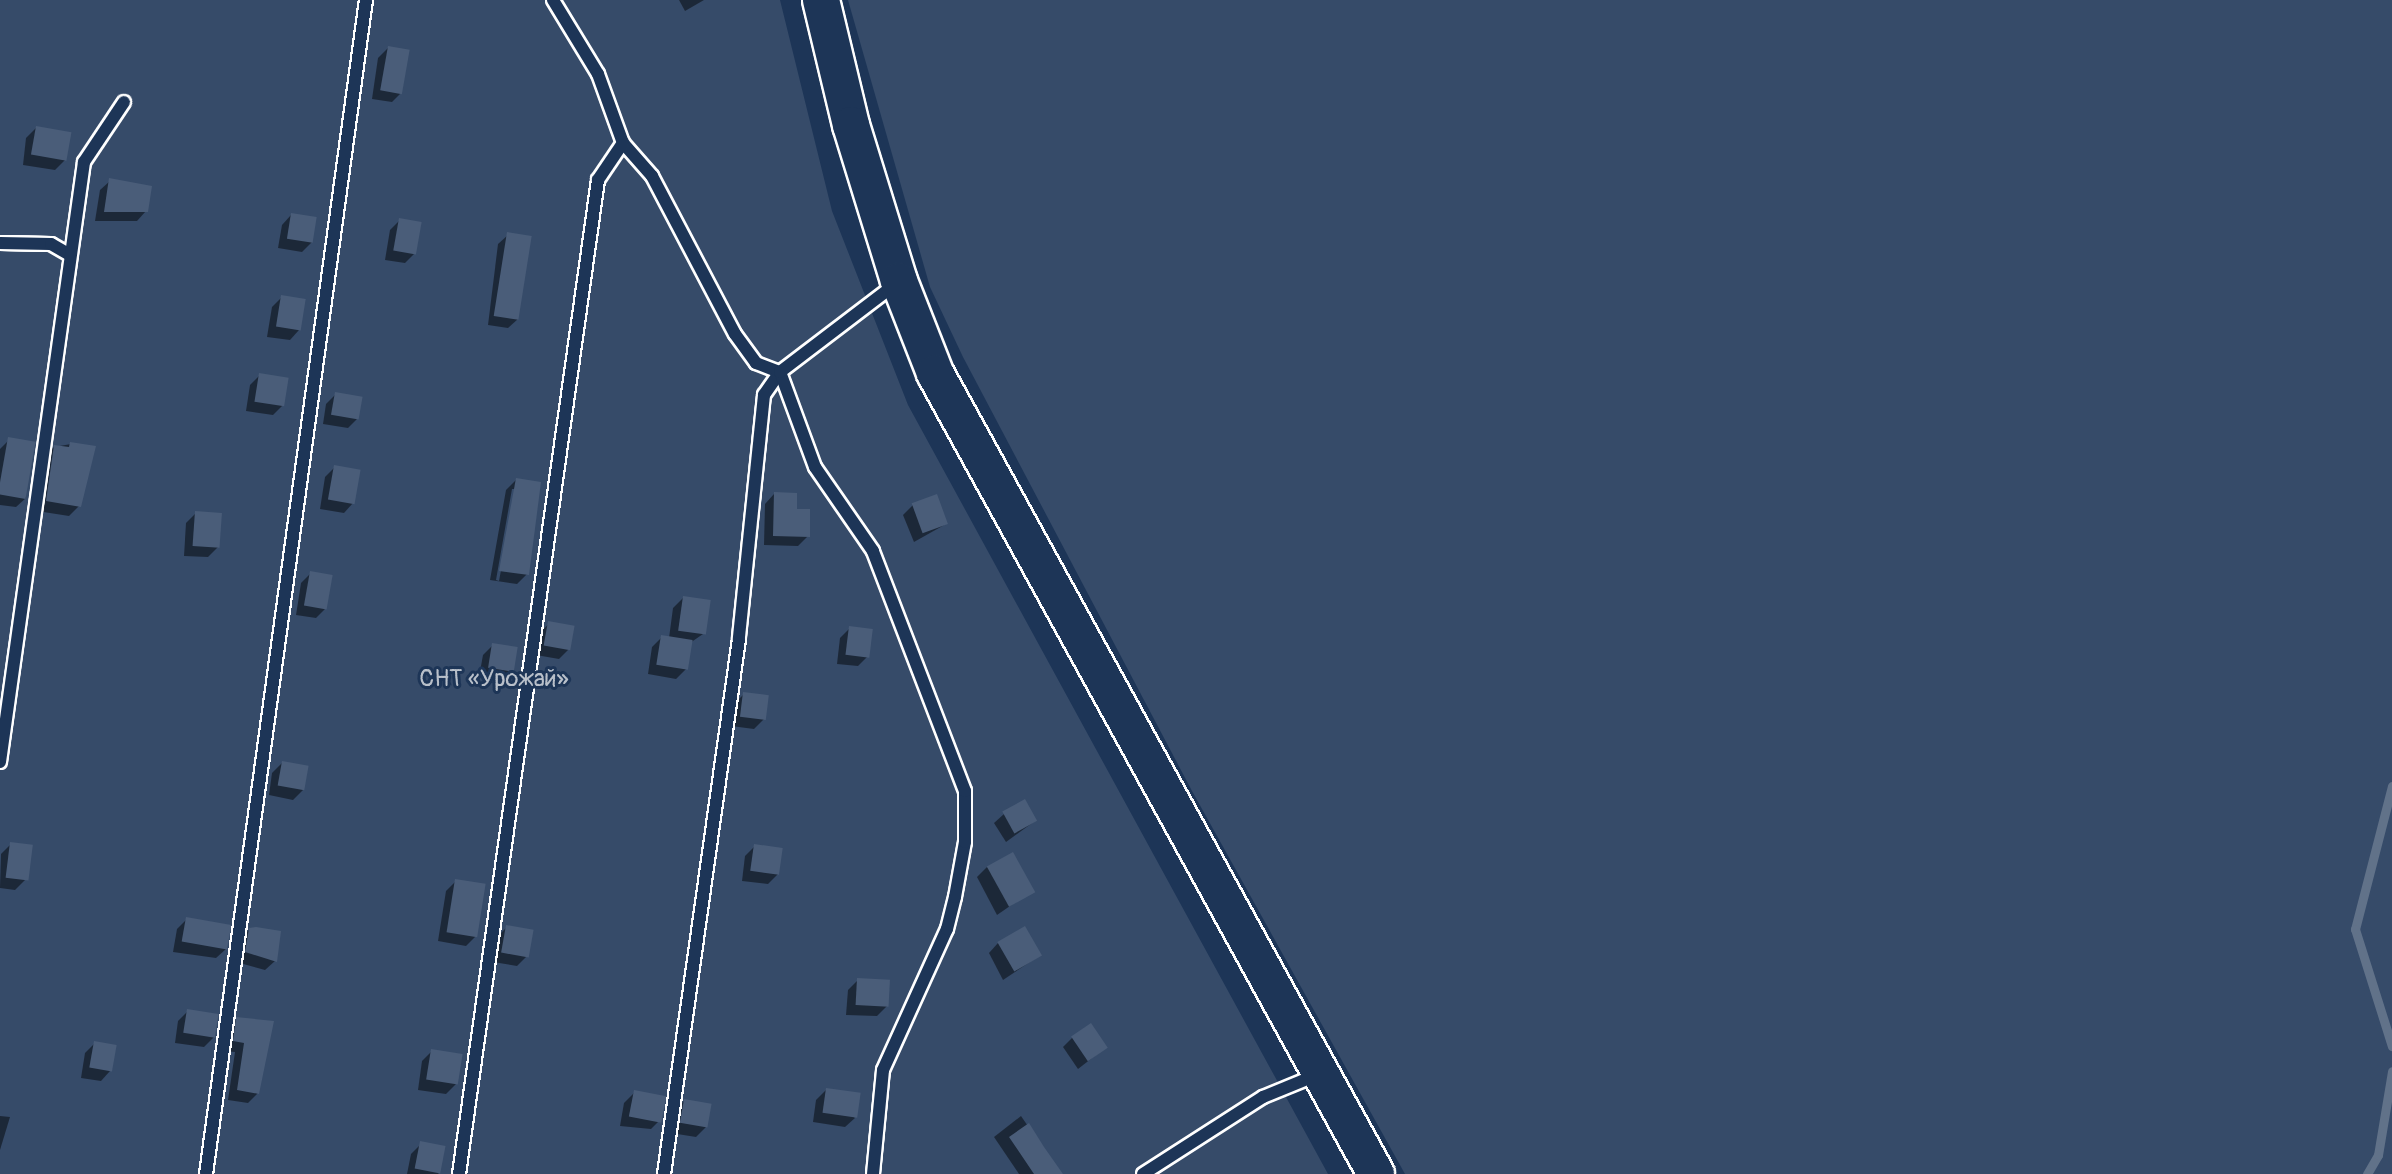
<!DOCTYPE html>
<html>
<head>
<meta charset="utf-8">
<style>
  body { margin:0 }
  #map { position:relative; width:2392px; height:1174px; overflow:hidden; background:#1d3557; font-family:Pangolin,sans-serif }
  div>[style] { position:absolute }
  .green>* { inset:0; background:#364b69 }
  .shadow>* { inset:0; background:#0007 }
  .stream>* { height:9px; margin:-4.5px; padding:0 4.5px; transform-origin:4.5px; border-radius:4.5px; background:#617289 }
  .building>* { inset:0; background:#4a5d79; transform-origin:0 0 }
  .roads { filter:drop-shadow(2px 0 #fff) drop-shadow(-2px 0 #fff) drop-shadow(0 2px #fff) drop-shadow(0 -2px #fff) }
  .lane>* { height:12px; margin:-6px; padding:0 6px; transform-origin:6px; border-radius:6px; background:#1d3557 }
  .secondary>* { height:36px; margin:-18px; padding:0 18px; transform-origin:18px; border-radius:18px; background:#1d3557 }
  span { translate:-50% -50%; white-space:nowrap; text-align:center; line-height:1.15; -webkit-text-stroke:6px #1d3557; paint-order:stroke }
  .park-label { font-size:24px; color:#b9c0ca }
</style>
</head>
<body>
<div id="map">
  <div class="green">
    <div style="clip-path:polygon(0 0,780px 0,832px 211px,908px 405px,1328px 1174px,0 1174px)"></div>
    <div style="clip-path:polygon(848px 0,2392px 0,2392px 1174px,1405px 1174px,1192px 791px,963px 357px,930px 287px)"></div>
  </div>
  <div class="shadow">
    <div style="clip-path:polygon(679px 0,704px 0,685px 11px)"></div>
    <div style="clip-path:polygon(388px 48px,402px 92px,392px 102px,372px 99px,378px 58px)"></div>
    <div style="clip-path:polygon(36px 128px,65px 160px,55px 170px,23px 165px,26px 138px)"></div>
    <div style="clip-path:polygon(110px 181px,146px 211px,137px 221px,95px 221px,100px 190px)"></div>
    <div style="clip-path:polygon(291px 215px,312px 242px,302px 252px,278px 248px,282px 225px)"></div>
    <div style="clip-path:polygon(400px 220px,415px 253px,405px 263px,385px 260px,390px 230px)"></div>
    <div style="clip-path:polygon(508px 235px,518px 319px,508px 328px,488px 325px,498px 244px)"></div>
    <div style="clip-path:polygon(282px 297px,299px 330px,290px 340px,267px 337px,272px 307px)"></div>
    <div style="clip-path:polygon(260px 375px,283px 405px,273px 415px,246px 411px,250px 385px)"></div>
    <div style="clip-path:polygon(336px 394px,358px 418px,348px 428px,323px 424px,326px 404px)"></div>
    <div style="clip-path:polygon(9px 440px,26px 498px,16px 507px,0 505px,0 449px)"></div>
    <div style="clip-path:polygon(71px 444px,79px 506px,69px 516px,37px 511px,44px 457px,54px 447px)"></div>
    <div style="clip-path:polygon(335px 467px,353px 503px,344px 513px,320px 509px,325px 477px)"></div>
    <div style="clip-path:polygon(evenodd,516px 480px,527px 574px,517px 584px,490px 580px,506px 490px,516px 480px,512px 489px,516px 489px,499px 581px,496px 580px,512px 489px)"></div>
    <div style="clip-path:polygon(774px 494px,795px 511px,808px 536px,798px 546px,764px 545px,765px 504px)"></div>
    <div style="clip-path:polygon(913px 505px,946px 524px,914px 542px,903px 515px)"></div>
    <div style="clip-path:polygon(196px 513px,218px 547px,208px 557px,184px 556px,186px 523px)"></div>
    <div style="clip-path:polygon(311px 573px,326px 608px,316px 618px,296px 615px,301px 583px)"></div>
    <div style="clip-path:polygon(683px 598px,703px 634px,690px 643px,686px 669px,676px 679px,648px 674px,652px 647px,662px 637px,669px 638px,673px 608px)"></div>
    <div style="clip-path:polygon(549px 624px,569px 649px,559px 659px,536px 655px,539px 633px)"></div>
    <div style="clip-path:polygon(850px 628px,867px 657px,858px 666px,837px 664px,840px 638px)"></div>
    <div style="clip-path:polygon(493px 645px,512px 671px,502px 681px,479px 677px,483px 655px)"></div>
    <div style="clip-path:polygon(744px 694px,764px 719px,754px 729px,731px 726px,734px 704px)"></div>
    <div style="clip-path:polygon(282px 763px,303px 790px,293px 800px,269px 795px,272px 773px)"></div>
    <div style="clip-path:polygon(1004px 814px,1035px 821px,1006px 842px,994px 823px)"></div>
    <div style="clip-path:polygon(11px 844px,25px 880px,15px 890px,0 888px,1px 854px)"></div>
    <div style="clip-path:polygon(755px 846px,778px 874px,768px 884px,742px 881px,745px 856px)"></div>
    <div style="clip-path:polygon(987px 867px,1032px 891px,997px 915px,977px 877px)"></div>
    <div style="clip-path:polygon(456px 881px,476px 936px,466px 946px,438px 941px,446px 891px)"></div>
    <div style="clip-path:polygon(187px 919px,226px 949px,216px 958px,173px 952px,177px 929px)"></div>
    <div style="clip-path:polygon(507px 927px,527px 956px,517px 966px,493px 962px,497px 937px)"></div>
    <div style="clip-path:polygon(249px 930px,275px 961px,265px 970px,236px 962px,239px 940px)"></div>
    <div style="clip-path:polygon(998px 943px,1039px 956px,1003px 980px,989px 953px)"></div>
    <div style="clip-path:polygon(858px 980px,887px 1006px,877px 1016px,846px 1015px,848px 990px)"></div>
    <div style="clip-path:polygon(188px 1011px,214px 1037px,204px 1047px,175px 1043px,178px 1021px)"></div>
    <div style="clip-path:polygon(237px 1019px,271px 1023px,258px 1093px,248px 1103px,228px 1100px,235px 1052px,224px 1051px,227px 1029px)"></div>
    <div style="clip-path:polygon(1073px 1037px,1105px 1048px,1078px 1069px,1063px 1047px)"></div>
    <div style="clip-path:polygon(95px 1043px,110px 1071px,101px 1081px,81px 1078px,85px 1053px)"></div>
    <div style="clip-path:polygon(432px 1051px,456px 1084px,446px 1094px,418px 1090px,422px 1061px)"></div>
    <div style="clip-path:polygon(826px 1090px,855px 1118px,845px 1127px,813px 1122px,816px 1100px)"></div>
    <div style="clip-path:polygon(634px 1093px,661px 1119px,651px 1129px,620px 1126px,624px 1103px)"></div>
    <div style="clip-path:polygon(684px 1101px,706px 1127px,696px 1137px,671px 1133px,674px 1111px)"></div>
    <div style="clip-path:polygon(0 1116px,10px 1117px,0 1150px)"></div>
    <div style="clip-path:polygon(1021px 1116px,1061px 1174px,1019px 1174px,994px 1137px)"></div>
    <div style="clip-path:polygon(421px 1144px,440px 1172px,438px 1174px,407px 1174px,411px 1154px)"></div>
  </div>
  <div class="stream">
    <div style="left:2392px;top:786px;width:148px;rotate:104.5deg"></div>
    <div style="left:2355px;top:929px;width:123px;rotate:72.5deg"></div>
    <div style="left:2367px;top:1174px;width:22px;rotate:-60deg"></div>
    <div style="left:2378px;top:1155px;width:85px;rotate:-80.5deg"></div>
  </div>
  <div class="building">
    <div style="left:388px;top:46px;width:22px;height:45px;rotate:10deg"></div>
    <div style="left:36px;top:126px;width:36px;height:29px;rotate:10deg"></div>
    <div style="clip-path:polygon(109px 178px,152px 186px,148px 212px,104px 212px)"></div>
    <div style="left:291px;top:213px;width:26px;height:26px;rotate:9deg"></div>
    <div style="left:399px;top:218px;width:23px;height:33px;rotate:10deg"></div>
    <div style="left:507px;top:232px;width:25px;height:85px;rotate:9deg"></div>
    <div style="left:281px;top:295px;width:25px;height:32px;rotate:9deg"></div>
    <div style="left:259px;top:373px;width:30px;height:29px;rotate:9deg"></div>
    <div style="left:335px;top:392px;width:28px;height:23px;rotate:10deg"></div>
    <div style="left:8px;top:437px;width:28px;height:58px;rotate:10deg"></div>
    <div style="clip-path:polygon(70px 442px,96px 446px,81px 507px,46px 501px,54px 445px,69px 447px)"></div>
    <div style="left:334px;top:465px;width:27px;height:35px;rotate:10deg"></div>
    <div style="clip-path:polygon(516px 478px,541px 482px,529px 575px,499px 571px)"></div>
    <div style="clip-path:polygon(774px 492px,797px 493px,797px 509px,810px 509px,810px 537px,773px 536px)"></div>
    <div style="left:937px;top:494px;width:32px;height:27px;rotate:70deg"></div>
    <div style="left:195px;top:511px;width:27px;height:35px;rotate:4deg"></div>
    <div style="left:310px;top:571px;width:23px;height:35px;rotate:10deg"></div>
    <div style="left:683px;top:596px;width:28px;height:35px;rotate:8deg"></div>
    <div style="left:548px;top:621px;width:27px;height:25px;rotate:10deg"></div>
    <div style="left:849px;top:626px;width:24px;height:29px;rotate:7deg"></div>
    <div style="left:661px;top:635px;width:32px;height:30px;rotate:9deg"></div>
    <div style="left:492px;top:643px;width:26px;height:25px;rotate:9deg"></div>
    <div style="left:743px;top:692px;width:26px;height:25px;rotate:7deg"></div>
    <div style="left:282px;top:761px;width:27px;height:25px;rotate:10deg"></div>
    <div style="left:1025px;top:799px;width:25px;height:26px;rotate:61deg"></div>
    <div style="left:10px;top:842px;width:23px;height:36px;rotate:7deg"></div>
    <div style="left:754px;top:844px;width:29px;height:27px;rotate:8deg"></div>
    <div style="left:1013px;top:852px;width:46px;height:30px;rotate:61deg"></div>
    <div style="left:455px;top:879px;width:31px;height:54px;rotate:9deg"></div>
    <div style="left:186px;top:917px;width:46px;height:25px;rotate:10deg"></div>
    <div style="left:506px;top:925px;width:28px;height:28px;rotate:10deg"></div>
    <div style="left:1025px;top:926px;width:34px;height:32px;rotate:60deg"></div>
    <div style="clip-path:polygon(256px 927px,281px 931px,277px 962px,245px 952px,249px 928px)"></div>
    <div style="left:857px;top:978px;width:33px;height:27px;rotate:3deg"></div>
    <div style="left:187px;top:1009px;width:32px;height:24px;rotate:9deg"></div>
    <div style="clip-path:polygon(236px 1017px,274px 1021px,259px 1094px,237px 1090px,244px 1043px,233px 1041px)"></div>
    <div style="left:1091px;top:1023px;width:30px;height:24px;rotate:56deg"></div>
    <div style="left:94px;top:1041px;width:23px;height:27px;rotate:10deg"></div>
    <div style="left:431px;top:1049px;width:32px;height:31px;rotate:9deg"></div>
    <div style="left:826px;top:1088px;width:35px;height:25px;rotate:8deg"></div>
    <div style="left:634px;top:1090px;width:33px;height:27px;rotate:11deg"></div>
    <div style="left:684px;top:1099px;width:28px;height:24px;rotate:10deg"></div>
    <div style="clip-path:polygon(1029px 1123px,1044px 1147px,1063px 1174px,1034px 1174px,1009px 1137px)"></div>
    <div style="left:420px;top:1141px;width:26px;height:28px;rotate:11deg"></div>
  </div>
  <div class="roads">
    <div class="lane">
      <div style="left:553px;top:0;width:87px;rotate:58.7deg"></div>
      <div style="left:598px;top:74px;width:73px;rotate:70.1deg"></div>
      <div style="left:623px;top:143px;width:44px;rotate:48.7deg"></div>
      <div style="left:652px;top:176px;width:178px;rotate:62.3deg"></div>
      <div style="left:735px;top:334px;width:36px;rotate:54deg"></div>
      <div style="left:756px;top:363px;width:26px;rotate:21deg"></div>
      <div style="left:780px;top:372px;width:28px;rotate:125deg"></div>
      <div style="left:764px;top:395px;width:245px;rotate:95.9deg"></div>
      <div style="left:739px;top:639px;width:540px;rotate:97.98deg"></div>
      <div style="left:0;top:243px;width:51px;rotate:1.1deg"></div>
      <div style="left:51px;top:244px;width:20px;rotate:30deg"></div>
      <div style="left:0;top:762px;width:606px;rotate:-82.03deg"></div>
      <div style="left:84px;top:162px;width:72px;rotate:-56.3deg"></div>
      <div style="left:206px;top:1174px;width:1185px;rotate:-82.24deg"></div>
      <div style="left:459px;top:1174px;width:1004px;rotate:-82.04deg"></div>
      <div style="left:598px;top:180px;width:45px;rotate:-56deg"></div>
      <div style="left:873px;top:1174px;width:104px;rotate:-84.5deg"></div>
      <div style="left:883px;top:1070px;width:155px;rotate:-65.6deg"></div>
      <div style="left:947px;top:929px;width:33px;rotate:-76deg"></div>
      <div style="left:955px;top:897px;width:56px;rotate:-79.7deg"></div>
      <div style="left:965px;top:842px;width:51px;rotate:-90deg"></div>
      <div style="left:965px;top:791px;width:257px;rotate:-111deg"></div>
      <div style="left:873px;top:551px;width:102px;rotate:-124.6deg"></div>
      <div style="left:815px;top:467px;width:101px;rotate:-110.2deg"></div>
      <div style="left:780px;top:372px;width:147px;rotate:-37.3deg"></div>
      <div style="left:1143px;top:1174px;width:143px;rotate:-32.7deg"></div>
      <div style="left:1263px;top:1097px;width:61px;rotate:-22.3deg"></div>
    </div>
    <div class="secondary">
      <div style="left:821px;top:0;width:129px;rotate:76.5deg"></div>
      <div style="left:851px;top:125px;width:163px;rotate:72.9deg"></div>
      <div style="left:899px;top:281px;width:99px;rotate:68.6deg"></div>
      <div style="left:935px;top:373px;width:914px;rotate:61.16deg"></div>
    </div>
  </div>
  <div class="park-label">
    <span style="left:494px;top:679px">СНТ «Урожай»</span>
  </div>
</div>
</body>
</html>
